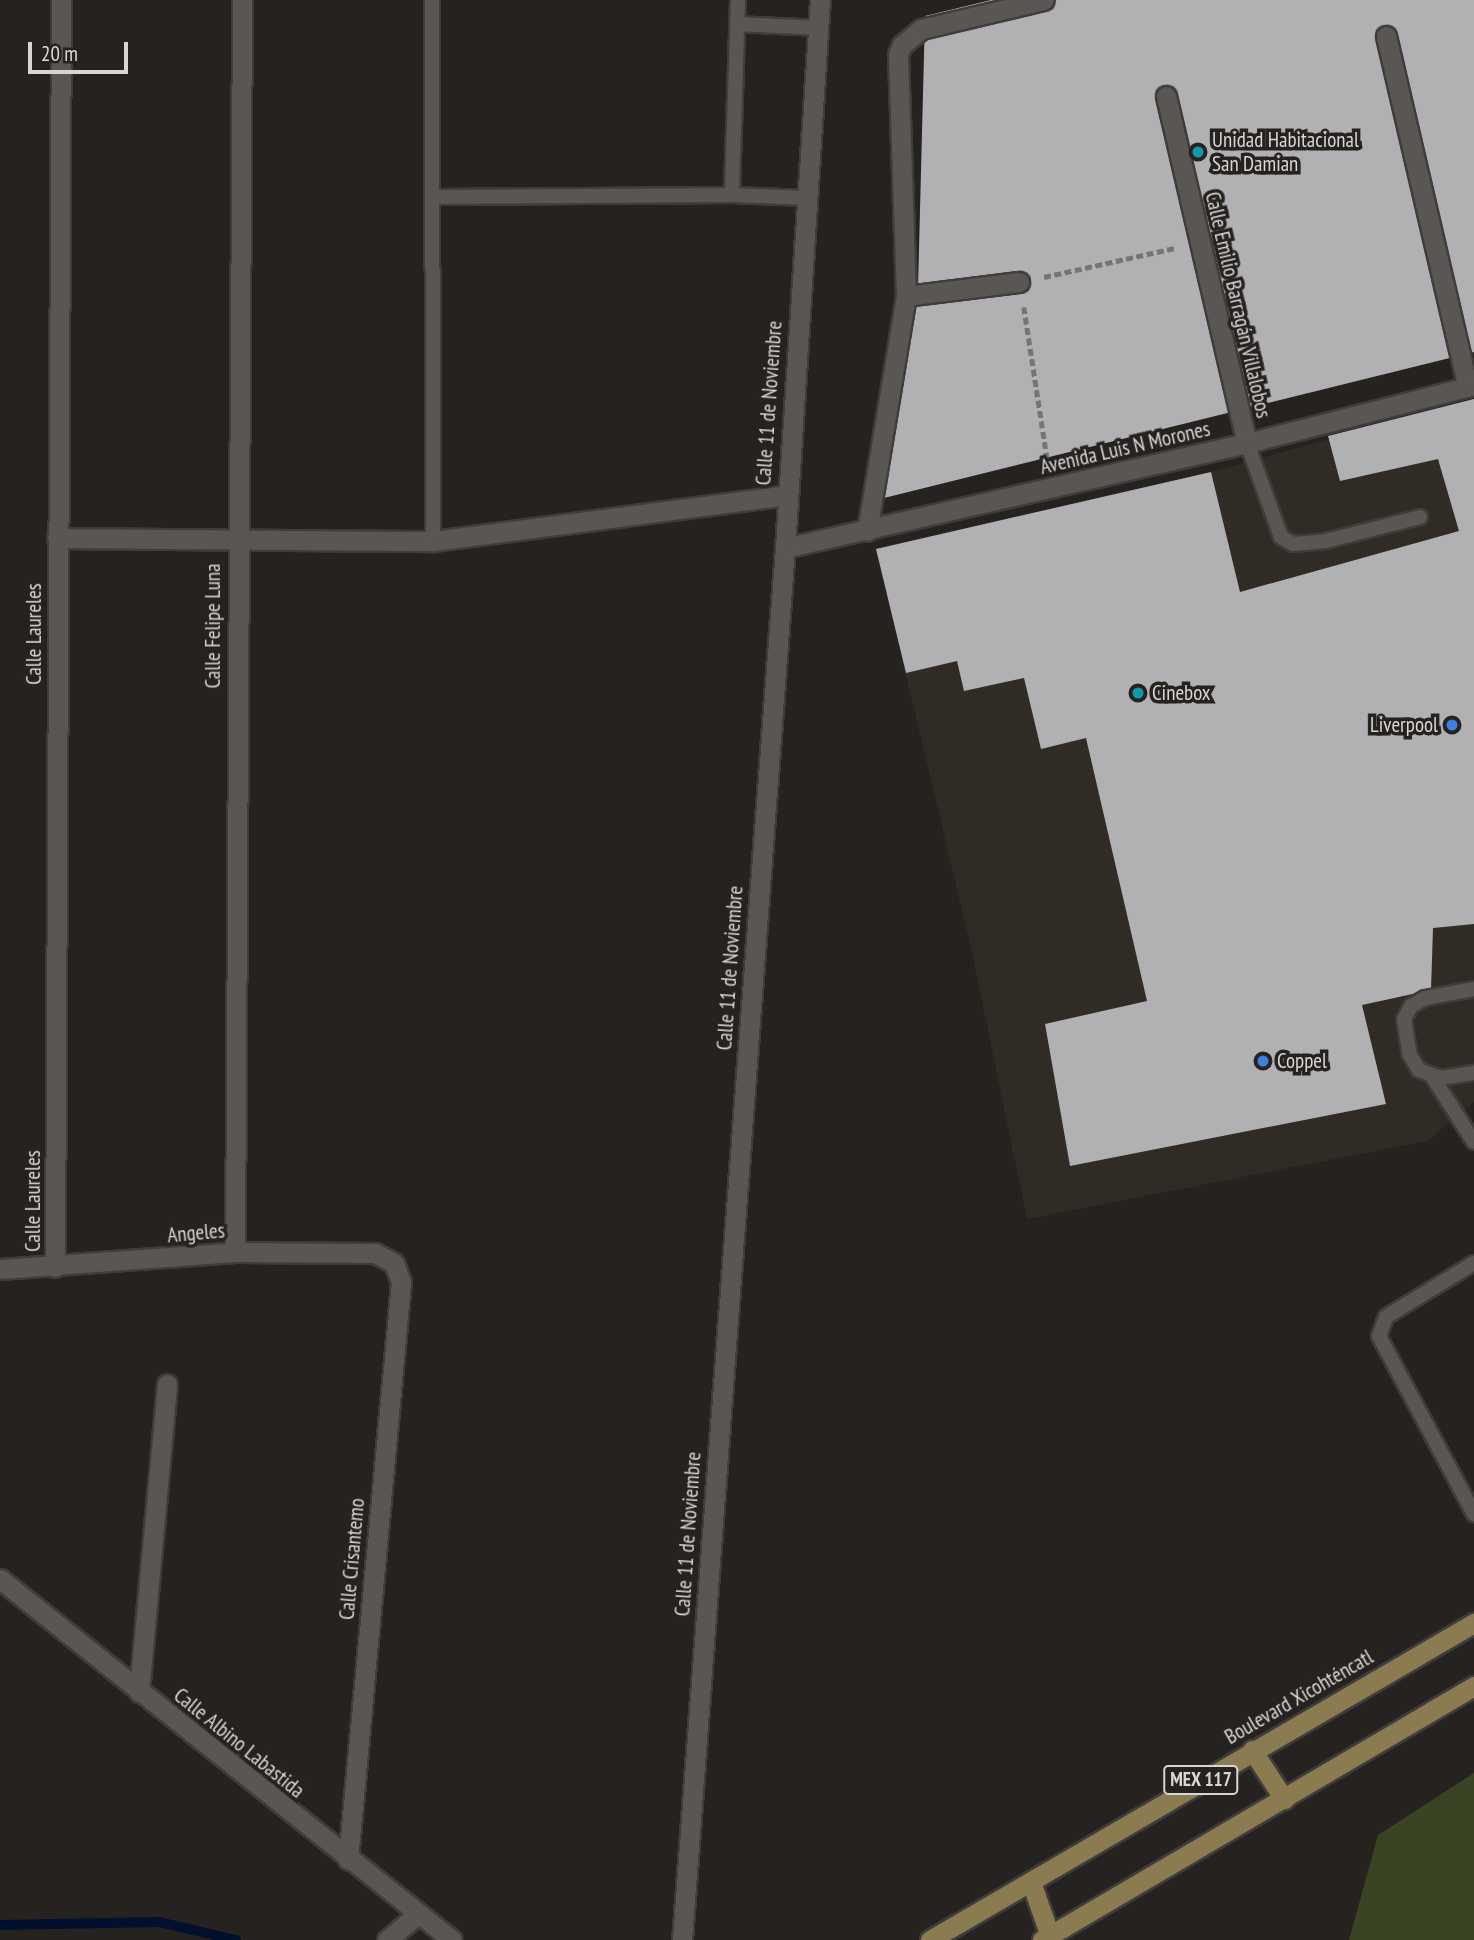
<!DOCTYPE html>
<html>
<head>
<meta charset="utf-8">
<style>
  body { margin:0 }
  #map { position:relative; width:1474px; height:1940px; overflow:hidden; background:#252220; font-family:"PT Sans Narrow",sans-serif }
  div>[style] { position:absolute }
  .built>* { inset:0; background:#312b25 }
  .green>* { inset:0; background:#3a4323 }
  .stream>* { height:10px; margin:-5px; padding:0 5px; transform-origin:5px; border-radius:5px; background:#01102d }
  .building>* { inset:0; background:#b1b0b3 }
  .path>* { height:4.5px; margin-top:-2.25px; transform-origin:0; background:repeating-linear-gradient(90deg,#777472 0 7px,transparent 0 10.5px) }
  .roads { filter:drop-shadow(2px 0 #3f3d3b) drop-shadow(-2px 0 #3f3d3b) drop-shadow(0 2px #3f3d3b) drop-shadow(0 -2px #3f3d3b) }
  .service>* { height:14px; margin:-7px; padding:0 7px; transform-origin:7px; border-radius:7px; background:#595654 }
  .minor>* { height:19px; margin:-9.5px; padding:0 9.5px; transform-origin:9.5px; border-radius:9.5px; background:#595654 }
  .tertiary>* { height:19px; margin:-9.5px; padding:0 9.5px; transform-origin:9.5px; border-radius:9.5px; background:#595654 }
  .primary>* { height:19px; margin:-9.5px; padding:0 9.5px; transform-origin:9.5px; border-radius:9.5px; background:#8b7b51 }
  .dots>* { width:19px; height:19px; translate:-50% -50%; box-sizing:border-box; border:4px solid #252220; border-radius:50% }
  span { translate:-50% -50%; white-space:nowrap; text-align:center; line-height:1.15; -webkit-text-stroke:7px #252220; paint-order:stroke }
  .shield-label span { padding:2px 5px; background:#252220; border:2px solid; border-radius:5px; -webkit-text-stroke-width:0 }
  .shield-label { font-size:19px; color:#d9d7d5; font-weight:700 }
  .poi-label { font-size:21px; color:#d9d7d5 }
  .left { translate:0 -50%; text-align:left }
  .right { translate:-100% -50%; text-align:right }
  .street-label { font-size:21px; color:#d9d7d5 }
  .scale { position:absolute; left:28px; top:42px; width:100px; height:32px; box-sizing:border-box; border:4px solid #d9d7d5; border-top:0; padding-left:9px; font-size:21px; line-height:24px; white-space:nowrap; color:#d9d7d5; -webkit-text-stroke:5px #252220; paint-order:stroke }
</style>
</head>
<body>
<div id="map">
  <div class="built">
    <div style="clip-path:polygon(1474px 399px,1474px 1102px,1427px 1141px,1027px 1219px,971px 948px,876px 549px,1211px 472px)"></div>
  </div>
  <div class="green">
    <div style="clip-path:polygon(1474px 1773px,1474px 1940px,1349px 1940px,1378px 1835px)"></div>
  </div>
  <div class="stream">
    <div style="left:0;top:1925px;width:159px;rotate:-1.1deg"></div>
    <div style="left:159px;top:1922px;width:79px;rotate:13.2deg"></div>
  </div>
  <div class="building">
    <div style="clip-path:polygon(991px 0,1474px 0,1474px 352px,880px 499px,918px 288px,925px 16px)"></div>
    <div style="clip-path:polygon(1474px 399px,1474px 924px,1433px 928px,1431px 990px,1362px 1005px,1386px 1104px,1070px 1166px,1045px 1024px,1147px 1001px,1086px 738px,1041px 749px,1024px 678px,964px 691px,957px 661px,906px 673px,876px 549px,1211px 472px,1240px 592px,1459px 531px,1438px 459px,1340px 481px,1328px 436px)"></div>
  </div>
  <div class="path">
    <div style="left:1044px;top:277px;width:134px;rotate:-12.5deg"></div>
    <div style="left:1024px;top:307px;width:159px;rotate:81.3deg"></div>
  </div>
  <div class="roads">
    <div class="service">
      <div style="left:432px;top:0;width:541px;rotate:89.89deg"></div>
      <div style="left:738px;top:0;width:195px;rotate:91.8deg"></div>
      <div style="left:732px;top:195px;width:75px;rotate:2.3deg"></div>
      <div style="left:737px;top:24px;width:82px;rotate:2.8deg"></div>
      <div style="left:435px;top:197px;width:297px;rotate:-0.4deg"></div>
      <div style="left:1247px;top:443px;width:100px;rotate:70.1deg"></div>
      <div style="left:1281px;top:537px;width:14px;rotate:30deg"></div>
      <div style="left:1293px;top:544px;width:33px;rotate:-5deg"></div>
      <div style="left:1326px;top:541px;width:97px;rotate:-14.3deg"></div>
      <div style="left:1474px;top:989px;width:50px;rotate:169.6deg"></div>
      <div style="left:1425px;top:998px;width:16px;rotate:150deg"></div>
      <div style="left:1411px;top:1006px;width:15px;rotate:118deg"></div>
      <div style="left:1404px;top:1019px;width:36px;rotate:81deg"></div>
      <div style="left:1410px;top:1055px;width:17px;rotate:59deg"></div>
      <div style="left:1419px;top:1070px;width:23px;rotate:20deg"></div>
      <div style="left:1441px;top:1078px;width:33px;rotate:-9deg"></div>
      <div style="left:1432px;top:1076px;width:78px;rotate:57.5deg"></div>
      <div style="left:1474px;top:1263px;width:103px;rotate:148.5deg"></div>
      <div style="left:1386px;top:1317px;width:20px;rotate:110deg"></div>
      <div style="left:1379px;top:1336px;width:202px;rotate:61.9deg"></div>
    </div>
    <div class="minor">
      <div style="left:1386px;top:36px;width:360px;rotate:76.9deg"></div>
      <div style="left:1166px;top:96px;width:356px;rotate:76.9deg"></div>
      <div style="left:906px;top:296px;width:114px;rotate:-7.1deg"></div>
      <div style="left:867px;top:531px;width:238px;rotate:-80.6deg"></div>
      <div style="left:906px;top:296px;width:242px;rotate:-91.9deg"></div>
      <div style="left:898px;top:54px;width:10px;rotate:-66deg"></div>
      <div style="left:902px;top:45px;width:25px;rotate:-40deg"></div>
      <div style="left:921px;top:29px;width:126px;rotate:-13.3deg"></div>
      <div style="left:57px;top:538px;width:376px;rotate:0.5deg"></div>
      <div style="left:433px;top:541px;width:355px;rotate:-7.4deg"></div>
      <div style="left:785px;top:548px;width:474px;rotate:-12.8deg"></div>
      <div style="left:1247px;top:443px;width:234px;rotate:-14.3deg"></div>
      <div style="left:235px;top:1252px;width:1252px;rotate:-89.68deg"></div>
      <div style="left:55px;top:1267px;width:1267px;rotate:-89.73deg"></div>
      <div style="left:0;top:1269px;width:236px;rotate:-4.1deg"></div>
      <div style="left:235px;top:1252px;width:140px;rotate:0.4deg"></div>
      <div style="left:375px;top:1253px;width:21px;rotate:28deg"></div>
      <div style="left:394px;top:1263px;width:20px;rotate:70deg"></div>
      <div style="left:401px;top:1282px;width:580px;rotate:95.24deg"></div>
      <div style="left:0;top:1579px;width:578px;rotate:38.61deg"></div>
      <div style="left:139px;top:1692px;width:309px;rotate:-84.8deg"></div>
      <div style="left:387px;top:1940px;width:40px;rotate:-40deg"></div>
    </div>
    <div class="tertiary">
      <div style="left:682px;top:1940px;width:1396px;rotate:-85.77deg"></div>
      <div style="left:785px;top:548px;width:549px;rotate:-86.35deg"></div>
    </div>
    <div class="primary">
      <div style="left:1252px;top:1750px;width:59px;rotate:56.9deg"></div>
      <div style="left:1031px;top:1882px;width:57px;rotate:70.6deg"></div>
      <div style="left:930px;top:1940px;width:630px;rotate:-30.23deg"></div>
      <div style="left:1042px;top:1940px;width:501px;rotate:-30.45deg"></div>
    </div>
  </div>
  <div class="dots">
    <div style="left:1198px;top:152px;background:#0f9aa8"></div>
    <div style="left:1138px;top:693px;background:#0f9aa8"></div>
    <div style="left:1452px;top:725px;background:#3f7fe0"></div>
    <div style="left:1263px;top:1061px;background:#3f7fe0"></div>
  </div>
  <div class="shield-label">
    <span style="left:1201px;top:1780px">MEX 117</span>
  </div>
  <div class="poi-label">
    <span class="left" style="left:1212px;top:152px">Unidad Habitacional<br>San Damian</span>
    <span class="left" style="left:1152px;top:693px">Cinebox</span>
    <span class="right" style="left:1438px;top:725px">Liverpool</span>
    <span class="left" style="left:1277px;top:1061px">Coppel</span>
  </div>
  <div class="street-label">
    <span style="left:1238px;top:305px;rotate:77deg">Calle Emilio Barragán Villalobos</span>
    <span style="left:769px;top:403px;rotate:-86deg">Calle 11 de Noviembre</span>
    <span style="left:1125px;top:448px;rotate:-13deg">Avenida Luis N Morones</span>
    <span style="left:213px;top:626px;rotate:-90deg">Calle Felipe Luna</span>
    <span style="left:34px;top:634px;rotate:-90deg">Calle Laureles</span>
    <span style="left:730px;top:968px;rotate:-86deg">Calle 11 de Noviembre</span>
    <span style="left:33px;top:1201px;rotate:-90deg">Calle Laureles</span>
    <span style="left:196px;top:1233px;rotate:-5deg">Angeles</span>
    <span style="left:688px;top:1534px;rotate:-86deg">Calle 11 de Noviembre</span>
    <span style="left:352px;top:1559px;rotate:-85deg">Calle Crisantemo</span>
    <span style="left:1299px;top:1697px;rotate:-30deg">Boulevard Xicohténcatl</span>
    <span style="left:239px;top:1743px;rotate:39deg">Calle Albino Labastida</span>
  </div>
  <div class="scale">20 m</div>
</div>
</body>
</html>
